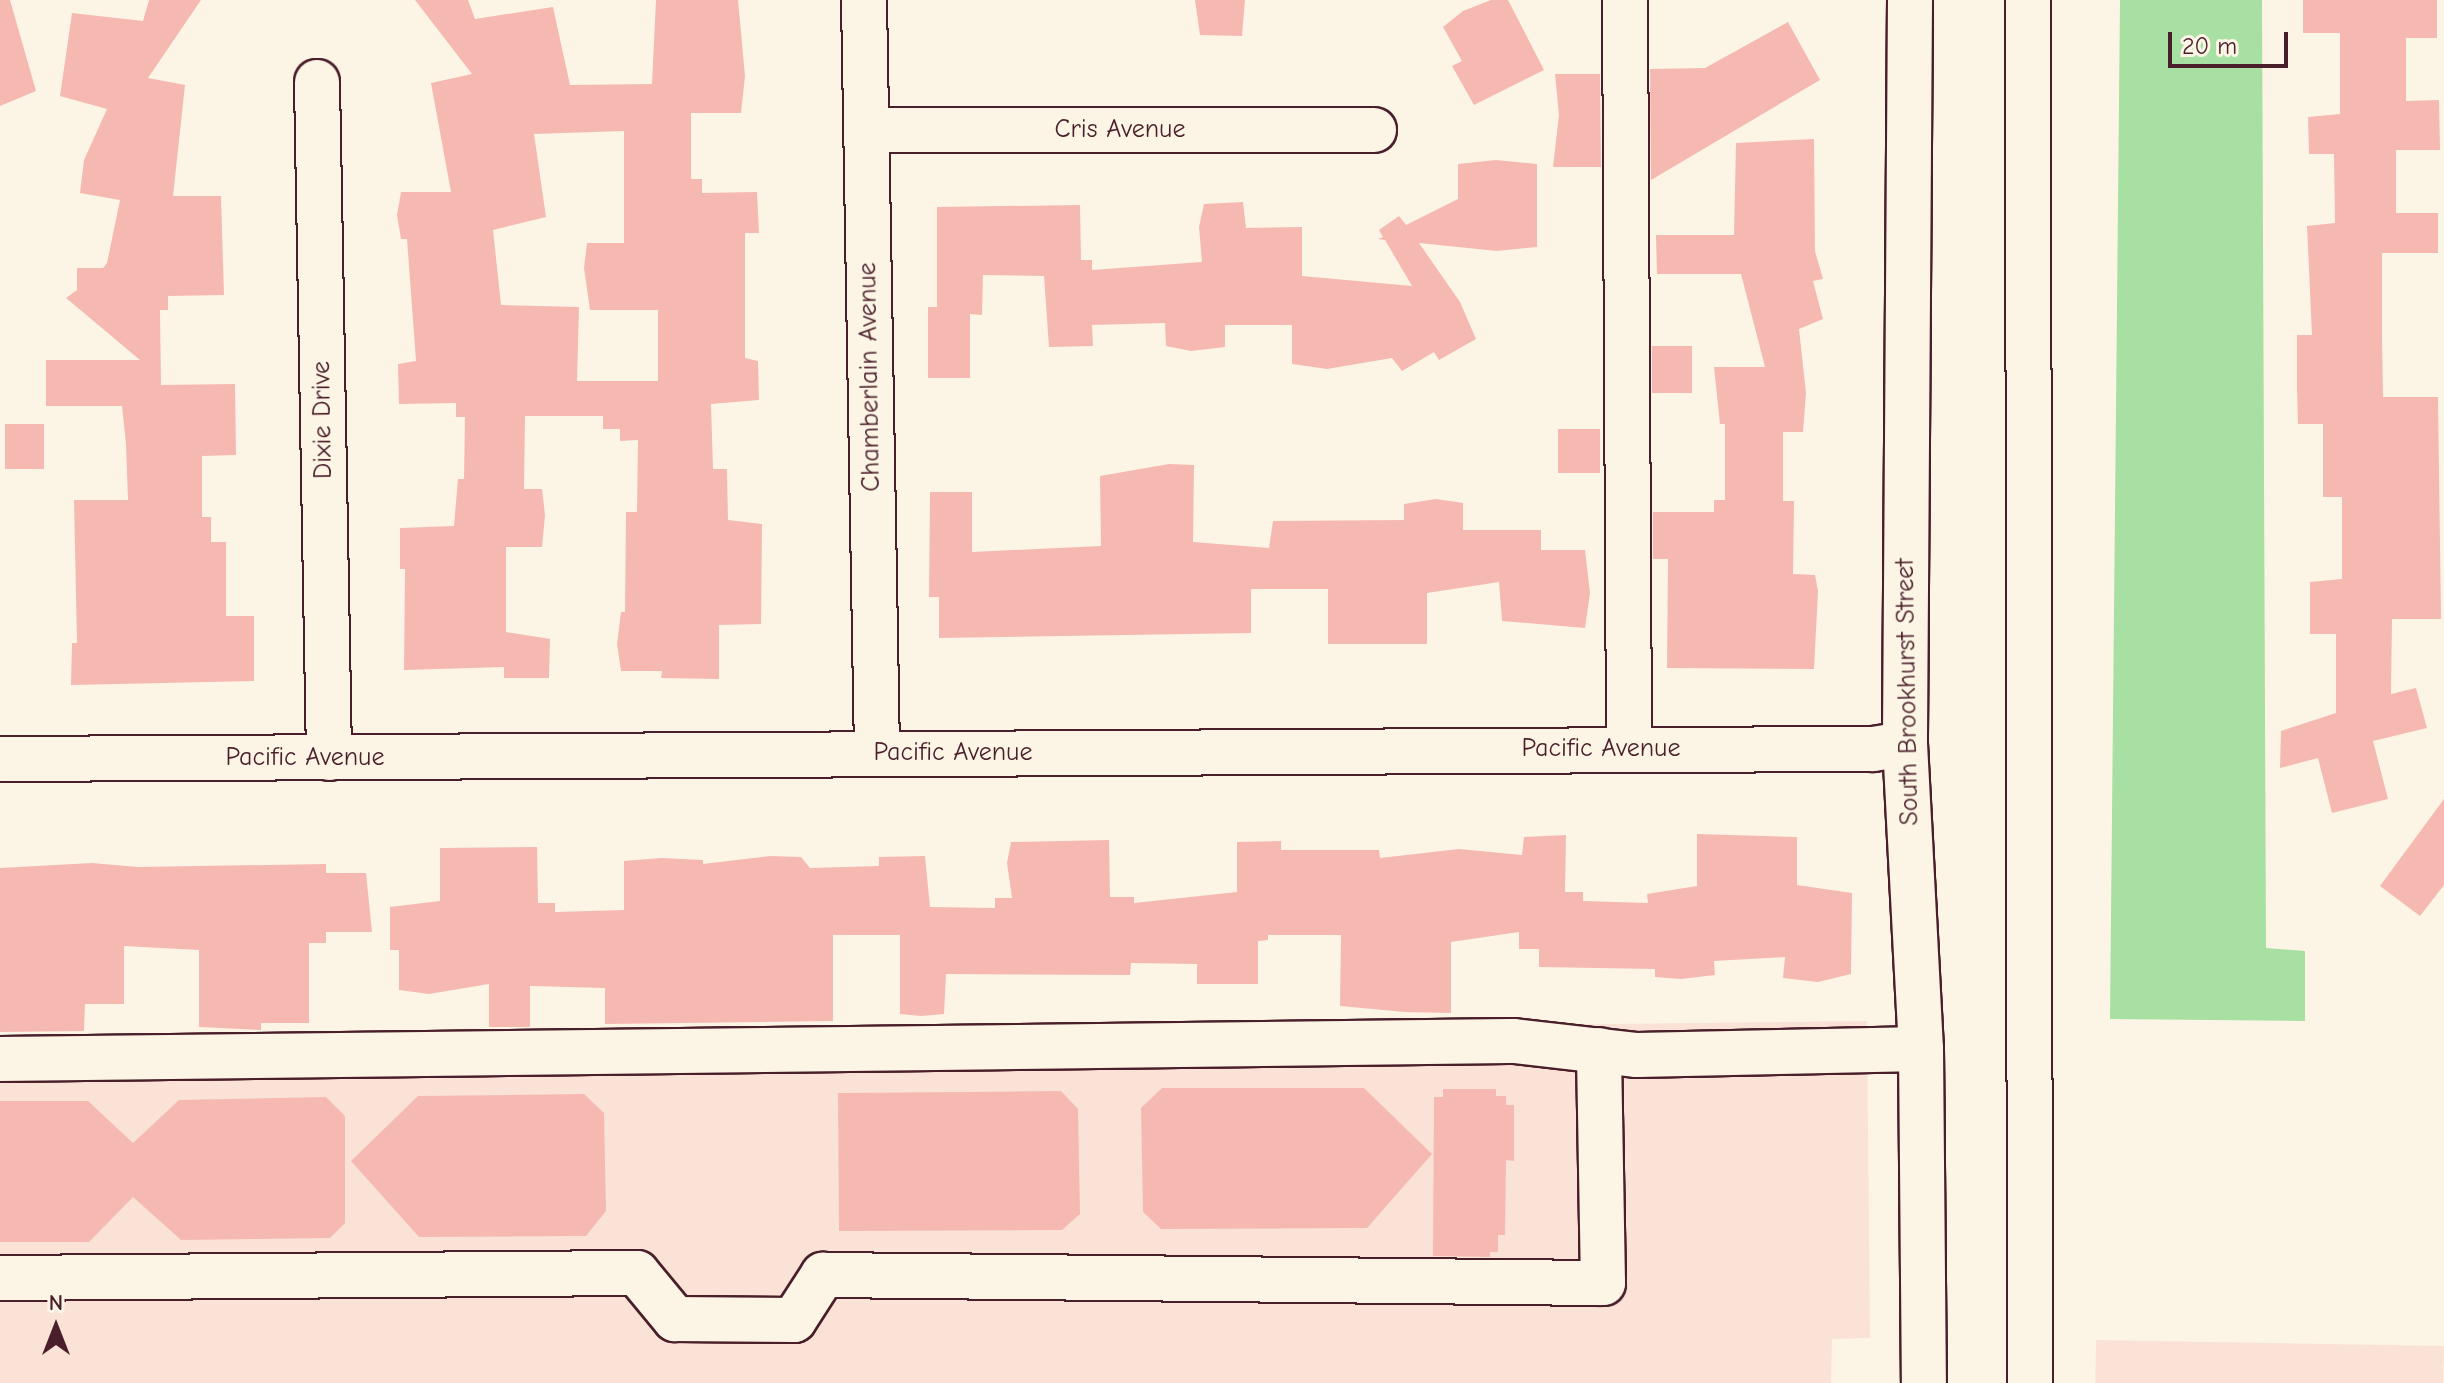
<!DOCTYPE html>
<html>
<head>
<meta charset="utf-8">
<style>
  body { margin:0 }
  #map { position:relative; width:2444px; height:1383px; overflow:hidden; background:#fcf5e5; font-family:"Comic Neue",sans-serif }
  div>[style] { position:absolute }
  .built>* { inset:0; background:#fae3d6; transform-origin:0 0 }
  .green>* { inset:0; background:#a8dfa2 }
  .building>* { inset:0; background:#f5b9b2; transform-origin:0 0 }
  .roads { filter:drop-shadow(2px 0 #4a1f2b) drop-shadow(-2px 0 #4a1f2b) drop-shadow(0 2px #4a1f2b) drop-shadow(0 -2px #4a1f2b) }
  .minor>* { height:44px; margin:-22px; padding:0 22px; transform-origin:22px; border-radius:22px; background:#fcf5e5 }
  .major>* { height:44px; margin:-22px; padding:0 22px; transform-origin:22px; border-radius:22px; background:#fcf5e5 }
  span { translate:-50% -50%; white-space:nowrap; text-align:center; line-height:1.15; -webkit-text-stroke:6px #fcf5e5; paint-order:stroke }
  .street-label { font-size:26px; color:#4a1f2b }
  .north { position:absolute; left:16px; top:1287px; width:80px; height:80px; -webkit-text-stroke:6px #fcf5e5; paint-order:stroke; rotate:0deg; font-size:22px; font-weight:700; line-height:32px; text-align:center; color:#4a1f2b }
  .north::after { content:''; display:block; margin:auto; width:28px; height:36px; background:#4a1f2b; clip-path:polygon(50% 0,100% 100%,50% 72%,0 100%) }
  .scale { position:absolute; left:2168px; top:32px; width:120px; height:36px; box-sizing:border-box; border:4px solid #4a1f2b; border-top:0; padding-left:10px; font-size:24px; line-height:28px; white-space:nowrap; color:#4a1f2b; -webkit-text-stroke:6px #fcf5e5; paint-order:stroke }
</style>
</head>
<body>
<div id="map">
  <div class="built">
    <div style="clip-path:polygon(1867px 1021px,1870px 1338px,1832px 1339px,1831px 1383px,0 1383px,0 1043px)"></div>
    <div style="left:2096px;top:1340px;width:348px;height:43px;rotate:1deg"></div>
  </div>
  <div class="green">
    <div style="clip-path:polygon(2120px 0,2262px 0,2266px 948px,2305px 951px,2305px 1021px,2110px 1019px)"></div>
  </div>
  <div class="building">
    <div style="clip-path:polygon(0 0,10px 0,36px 91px,0 106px)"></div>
    <div style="clip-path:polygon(149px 0,201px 0,148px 78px,185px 85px,173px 196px,221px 196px,224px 295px,168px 296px,168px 310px,160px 310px,161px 385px,235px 384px,236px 455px,202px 456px,202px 517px,211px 517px,211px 542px,226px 542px,226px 616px,254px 616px,254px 681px,71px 685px,72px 643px,77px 643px,74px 500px,128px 500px,126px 444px,122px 406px,46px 406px,46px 360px,140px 360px,66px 298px,77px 290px,77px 268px,103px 268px,107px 263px,120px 200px,80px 193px,84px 160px,107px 109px,60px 96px,72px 13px,143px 21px)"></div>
    <div style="clip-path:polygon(evenodd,415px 0,468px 0,475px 19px,553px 7px,570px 85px,652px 84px,656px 0,738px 0,745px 76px,741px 113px,691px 113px,691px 179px,702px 179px,702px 193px,757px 192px,759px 233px,745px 233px,745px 358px,758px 361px,759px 400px,711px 404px,713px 469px,727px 469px,728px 520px,762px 524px,761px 624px,719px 625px,719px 679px,661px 678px,662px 671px,621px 671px,617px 644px,621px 612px,625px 612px,626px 512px,637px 512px,638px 440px,620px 441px,620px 429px,603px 429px,603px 416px,525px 416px,524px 489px,542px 489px,545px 515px,542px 547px,506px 547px,506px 632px,550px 639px,549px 678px,504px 678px,504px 667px,404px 670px,405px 569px,400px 569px,400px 528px,454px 526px,458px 479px,464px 479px,465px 417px,456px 417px,456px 403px,399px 404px,398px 364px,416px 361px,407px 239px,401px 239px,397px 215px,401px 192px,451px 192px,431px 83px,472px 74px,415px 0,624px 131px,624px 243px,587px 243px,584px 268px,590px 310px,658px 310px,658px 381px,577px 381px,579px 307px,501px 305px,493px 230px,546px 217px,534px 134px,624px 131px)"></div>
    <div style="clip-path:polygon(1195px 0,1245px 0,1242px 36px,1200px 35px)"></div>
    <div style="clip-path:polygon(1491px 0,1508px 0,1544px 70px,1474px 105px,1452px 66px,1462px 61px,1443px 27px,1463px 11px)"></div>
    <div style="clip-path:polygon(2303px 0,2437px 0,2437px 38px,2406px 38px,2406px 101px,2439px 100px,2440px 150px,2396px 150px,2396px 213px,2438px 213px,2438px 253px,2382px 253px,2382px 335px,2383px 397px,2438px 397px,2441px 619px,2392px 619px,2391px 694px,2416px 688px,2427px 728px,2373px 741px,2388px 799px,2332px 813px,2318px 758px,2280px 768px,2281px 731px,2336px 713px,2336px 634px,2310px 634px,2310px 582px,2342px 579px,2342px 497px,2323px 497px,2323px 424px,2298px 424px,2297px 389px,2297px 335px,2312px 335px,2307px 226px,2335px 223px,2334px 154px,2309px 154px,2308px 117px,2340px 114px,2340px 33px,2303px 33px)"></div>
    <div style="clip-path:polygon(1788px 22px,1820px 80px,1651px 180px,1650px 69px,1705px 68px)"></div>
    <div style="clip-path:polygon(1555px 74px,1600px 74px,1601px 167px,1553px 167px,1559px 115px)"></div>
    <div style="clip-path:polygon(1814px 139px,1815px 251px,1823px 279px,1813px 281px,1823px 319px,1799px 329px,1806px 393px,1803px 432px,1783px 432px,1783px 501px,1794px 501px,1793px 574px,1815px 575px,1818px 591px,1814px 669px,1667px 668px,1668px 559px,1653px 559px,1653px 512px,1714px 512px,1714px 500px,1725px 500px,1725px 424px,1720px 424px,1714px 367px,1765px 367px,1741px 274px,1657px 274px,1656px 235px,1734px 235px,1736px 143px)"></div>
    <div style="clip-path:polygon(1496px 160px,1537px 164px,1537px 247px,1497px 251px,1419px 243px,1460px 302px,1476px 339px,1439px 360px,1434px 352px,1402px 371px,1392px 358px,1327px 369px,1292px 364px,1292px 325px,1225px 325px,1225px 347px,1191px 351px,1166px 346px,1165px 323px,1092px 325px,1093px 346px,1049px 347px,1044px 276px,983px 275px,982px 315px,970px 314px,970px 378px,928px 378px,928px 307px,937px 307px,937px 207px,1080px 205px,1081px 260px,1092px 260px,1092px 270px,1202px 262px,1199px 227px,1204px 204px,1243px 202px,1246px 228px,1302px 227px,1302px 276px,1412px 286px,1385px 240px,1378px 239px,1383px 237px,1379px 230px,1399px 216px,1406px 225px,1458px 199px,1458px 164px)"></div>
    <div style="left:1652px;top:346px;width:40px;height:47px"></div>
    <div style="left:5px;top:424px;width:39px;height:45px"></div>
    <div style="left:1558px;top:429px;width:42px;height:44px"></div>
    <div style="clip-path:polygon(1169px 464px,1194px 465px,1193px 542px,1269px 548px,1273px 521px,1404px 520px,1404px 504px,1436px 499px,1463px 503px,1463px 530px,1541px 530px,1541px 550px,1585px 550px,1590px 593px,1585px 628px,1502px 621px,1499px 582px,1427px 593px,1427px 644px,1328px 644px,1328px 589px,1251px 589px,1251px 633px,939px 638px,939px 597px,929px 597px,930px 492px,972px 492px,972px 552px,1101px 546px,1100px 476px)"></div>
    <div style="clip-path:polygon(2444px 799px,2444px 885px,2420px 916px,2380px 886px)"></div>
    <div style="clip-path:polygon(1697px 834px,1797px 837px,1797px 885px,1852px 893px,1851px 974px,1818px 982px,1783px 978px,1785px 957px,1714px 961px,1715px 975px,1681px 979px,1655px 977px,1655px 969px,1539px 967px,1539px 949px,1519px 949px,1519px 932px,1451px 942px,1451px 1013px,1405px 1012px,1340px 1006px,1341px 935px,1268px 935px,1268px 940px,1258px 941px,1258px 984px,1197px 984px,1197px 964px,1131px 963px,1130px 975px,946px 974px,944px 1014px,921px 1016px,900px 1014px,900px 935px,833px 935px,833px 1021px,605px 1024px,605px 988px,530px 986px,530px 1027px,489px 1027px,489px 984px,429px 994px,399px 990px,399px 950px,390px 950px,390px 907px,440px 901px,440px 848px,537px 847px,538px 903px,555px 903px,555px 912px,624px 910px,624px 861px,661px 858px,703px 860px,703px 864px,770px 856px,801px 857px,810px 868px,879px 866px,879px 857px,925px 856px,930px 907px,995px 908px,995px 898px,1012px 898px,1007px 863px,1011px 842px,1109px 840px,1110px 897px,1134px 897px,1134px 903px,1237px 892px,1237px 842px,1281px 841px,1281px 850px,1379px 850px,1380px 858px,1459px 849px,1522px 855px,1524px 837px,1566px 835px,1565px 892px,1583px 892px,1583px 901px,1648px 903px,1647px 894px,1697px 886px)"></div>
    <div style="clip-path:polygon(92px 863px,138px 867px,326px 864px,326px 873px,366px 873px,372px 932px,326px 932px,326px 943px,309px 943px,309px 1023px,261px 1023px,261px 1030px,199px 1027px,199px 950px,124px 946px,124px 1004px,85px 1004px,84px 1031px,0 1032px,0 868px)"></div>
    <div style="clip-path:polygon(1162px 1088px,1364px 1088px,1432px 1154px,1367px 1228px,1161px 1229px,1143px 1212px,1141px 1108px)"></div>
    <div style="clip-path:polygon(1443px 1089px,1496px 1089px,1496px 1096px,1506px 1096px,1506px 1105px,1514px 1105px,1514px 1161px,1506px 1160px,1505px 1235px,1498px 1235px,1498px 1252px,1490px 1252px,1490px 1257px,1433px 1256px,1434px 1097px,1443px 1097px)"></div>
    <div style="clip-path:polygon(1061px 1091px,1078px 1109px,1080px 1214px,1062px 1230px,839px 1231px,838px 1093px)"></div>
    <div style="clip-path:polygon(584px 1094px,604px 1113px,606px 1211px,586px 1236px,419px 1237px,351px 1161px,418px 1096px)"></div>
    <div style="clip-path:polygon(326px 1097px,345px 1116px,345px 1223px,330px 1238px,181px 1240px,133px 1197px,89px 1242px,0 1242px,0 1101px,88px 1101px,133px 1143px,179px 1100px)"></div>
  </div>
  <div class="roads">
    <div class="minor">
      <div style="left:864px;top:0;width:753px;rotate:89.01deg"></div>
      <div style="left:1625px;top:0;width:748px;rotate:89.69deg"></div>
      <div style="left:317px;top:82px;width:676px;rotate:88.98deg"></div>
      <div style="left:866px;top:130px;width:508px"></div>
      <div style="left:0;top:759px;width:1873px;rotate:-0.31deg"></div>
      <div style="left:1873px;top:749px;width:32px;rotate:-9deg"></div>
      <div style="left:0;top:1059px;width:1514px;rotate:-0.68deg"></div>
      <div style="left:1514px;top:1041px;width:124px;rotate:6.5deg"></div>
      <div style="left:1637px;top:1055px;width:284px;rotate:-1.2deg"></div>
      <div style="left:0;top:1278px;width:637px;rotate:-0.45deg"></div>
      <div style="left:637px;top:1273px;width:60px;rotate:50.4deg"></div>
      <div style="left:675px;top:1319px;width:119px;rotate:0.5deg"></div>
      <div style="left:794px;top:1320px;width:54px;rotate:-57.2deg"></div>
      <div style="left:823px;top:1275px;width:780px;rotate:0.59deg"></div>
      <div style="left:1603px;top:1283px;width:233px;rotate:-91deg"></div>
    </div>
    <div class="major">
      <div style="left:1910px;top:0;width:744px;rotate:90.39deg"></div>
      <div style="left:1905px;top:744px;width:305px;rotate:87deg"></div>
      <div style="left:1921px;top:1049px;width:334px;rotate:89.5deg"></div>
      <div style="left:2028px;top:0;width:1383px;rotate:89.92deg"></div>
    </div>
  </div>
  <div class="street-label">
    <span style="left:1120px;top:130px">Cris Avenue</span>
    <span style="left:870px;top:377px;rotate:-91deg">Chamberlain Avenue</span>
    <span style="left:323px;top:420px;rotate:-91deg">Dixie Drive</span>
    <span style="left:1908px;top:692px;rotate:-91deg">South Brookhurst Street</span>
    <span style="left:1601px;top:749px">Pacific Avenue</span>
    <span style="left:953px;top:753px">Pacific Avenue</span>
    <span style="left:305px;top:758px">Pacific Avenue</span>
  </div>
  <div class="north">N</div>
  <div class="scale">20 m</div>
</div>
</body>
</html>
